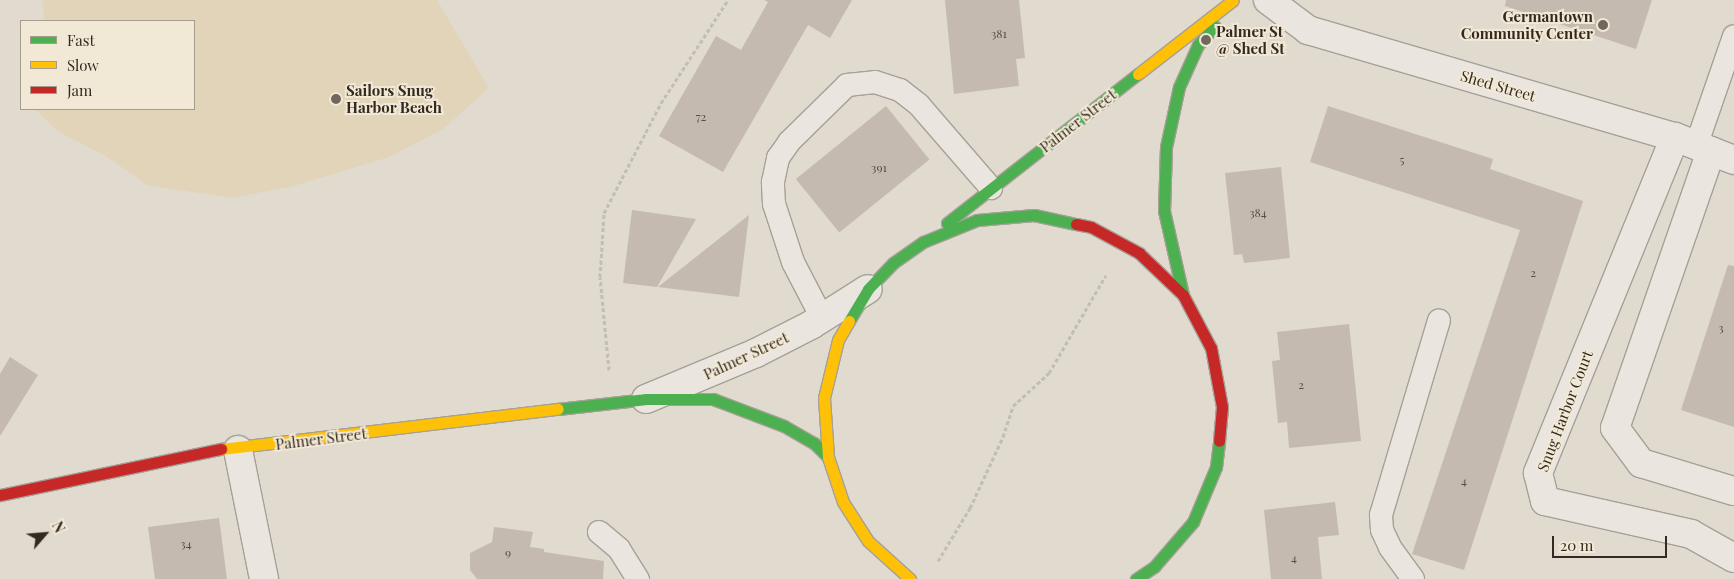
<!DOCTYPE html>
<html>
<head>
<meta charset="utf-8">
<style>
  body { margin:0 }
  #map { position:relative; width:1734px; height:579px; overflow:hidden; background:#e1dace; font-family:"Playfair Display",serif }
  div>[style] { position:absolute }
  .sand>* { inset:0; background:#e1d4b9 }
  .building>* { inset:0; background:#c5baaf; transform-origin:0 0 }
  .path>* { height:3px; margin-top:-1.5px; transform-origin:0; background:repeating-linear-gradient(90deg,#c2bdb6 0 4px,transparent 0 6.5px) }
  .roads { filter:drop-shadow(1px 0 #a6a097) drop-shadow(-1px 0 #a6a097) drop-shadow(0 1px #a6a097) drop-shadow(0 -1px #a6a097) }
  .lane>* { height:22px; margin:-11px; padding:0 11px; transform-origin:11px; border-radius:11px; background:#eae6df }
  .street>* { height:28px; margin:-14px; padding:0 14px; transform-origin:14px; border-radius:14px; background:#eae6df }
  .fast>* { height:11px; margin:-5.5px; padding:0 5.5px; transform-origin:5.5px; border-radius:5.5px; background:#4caf50 }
  .slow>* { height:11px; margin:-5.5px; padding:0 5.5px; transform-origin:5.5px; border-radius:5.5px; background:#ffc107 }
  .jam>* { height:11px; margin:-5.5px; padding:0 5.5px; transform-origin:5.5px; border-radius:5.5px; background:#c62828 }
  .dots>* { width:14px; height:14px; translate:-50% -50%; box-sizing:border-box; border:2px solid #f1e8d5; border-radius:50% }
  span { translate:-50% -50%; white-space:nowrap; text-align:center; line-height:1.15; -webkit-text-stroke:4px #f1e8d5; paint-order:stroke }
  .number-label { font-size:12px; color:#584d44 }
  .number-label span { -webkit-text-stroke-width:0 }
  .poi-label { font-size:15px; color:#342920; font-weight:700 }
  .right { translate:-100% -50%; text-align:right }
  .left { translate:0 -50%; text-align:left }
  .street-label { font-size:15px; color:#342920 }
  .legend { position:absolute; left:20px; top:20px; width:175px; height:90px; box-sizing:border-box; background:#f1e8d5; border:1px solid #a59c8d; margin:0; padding:6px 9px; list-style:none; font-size:15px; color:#342920 }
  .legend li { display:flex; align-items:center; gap:10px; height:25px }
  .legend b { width:25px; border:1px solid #a59c8d }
  .north { position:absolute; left:20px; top:509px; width:50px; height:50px; -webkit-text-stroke:4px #f1e8d5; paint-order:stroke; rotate:63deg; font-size:14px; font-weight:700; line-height:20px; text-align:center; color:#342920 }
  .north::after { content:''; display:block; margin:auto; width:18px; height:22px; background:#342920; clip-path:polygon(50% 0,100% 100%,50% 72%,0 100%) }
  .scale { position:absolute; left:1552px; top:536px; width:115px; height:22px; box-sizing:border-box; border:2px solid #342920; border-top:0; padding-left:6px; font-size:15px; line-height:18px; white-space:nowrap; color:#342920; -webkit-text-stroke:4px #f1e8d5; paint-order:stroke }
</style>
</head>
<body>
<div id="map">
  <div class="sand">
    <div style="clip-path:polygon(43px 0,437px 0,489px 88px,443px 129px,389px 157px,294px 186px,231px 198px,147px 185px,106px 156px,57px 131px,35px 109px,194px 109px,194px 21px,44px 21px)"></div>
  </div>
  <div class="building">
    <div style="clip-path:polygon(764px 0,852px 0,830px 38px,808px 25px,723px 172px,659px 136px,716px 36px,741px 50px,768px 2px)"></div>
    <div style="clip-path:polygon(945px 0,1019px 0,1025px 58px,1016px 59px,1019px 86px,954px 94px)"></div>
    <div style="clip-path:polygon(1506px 0,1652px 0,1636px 49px,1505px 6px)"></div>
    <div style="left:886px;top:106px;width:69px;height:116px;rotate:51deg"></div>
    <div style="clip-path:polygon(1328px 106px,1493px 159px,1490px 169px,1583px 201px,1464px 570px,1412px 554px,1520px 230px,1310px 162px)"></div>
    <div style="clip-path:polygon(1281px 167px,1290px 258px,1244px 263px,1242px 254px,1234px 255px,1225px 173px)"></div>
    <div style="clip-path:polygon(632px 210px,696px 219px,657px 287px,623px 283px)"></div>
    <div style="clip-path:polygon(749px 215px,739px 297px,658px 287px)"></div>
    <div style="clip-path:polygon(1728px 265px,1734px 266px,1734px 427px,1681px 410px)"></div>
    <div style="clip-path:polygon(1349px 324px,1361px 441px,1289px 448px,1287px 422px,1278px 423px,1272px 361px,1280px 360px,1277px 332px)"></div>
    <div style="clip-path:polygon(10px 357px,38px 375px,0 436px,0 374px)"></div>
    <div style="clip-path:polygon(1335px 502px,1339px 535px,1318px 537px,1322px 579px,1271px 579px,1264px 510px)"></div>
    <div style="clip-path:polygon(219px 518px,227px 579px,155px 579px,148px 527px)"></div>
    <div style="clip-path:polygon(494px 527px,533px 532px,530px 547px,544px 549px,544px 552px,604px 561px,603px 579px,477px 579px,470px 570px,470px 553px,492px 542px)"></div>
  </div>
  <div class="path">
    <div style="left:609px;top:370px;width:93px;rotate:-95.5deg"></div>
    <div style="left:600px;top:277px;width:64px;rotate:-86.4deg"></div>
    <div style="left:604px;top:213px;width:124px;rotate:-62.6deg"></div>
    <div style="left:661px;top:103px;width:123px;rotate:-57deg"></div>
    <div style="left:938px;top:561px;width:62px;rotate:-58.9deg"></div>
    <div style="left:970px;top:508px;width:78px;rotate:-65.1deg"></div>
    <div style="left:1003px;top:437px;width:33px;rotate:-72deg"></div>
    <div style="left:1013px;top:406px;width:49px;rotate:-42.5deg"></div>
    <div style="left:1049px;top:373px;width:113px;rotate:-59.8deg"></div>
  </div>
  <div class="roads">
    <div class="lane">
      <div style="left:1696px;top:146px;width:116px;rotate:-70.9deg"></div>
      <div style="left:822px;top:318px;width:63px;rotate:-117.4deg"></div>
      <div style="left:793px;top:262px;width:61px;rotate:-108.1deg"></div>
      <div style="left:774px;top:204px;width:22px;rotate:-93deg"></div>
      <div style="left:773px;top:182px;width:25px;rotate:-78deg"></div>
      <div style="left:778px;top:158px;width:19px;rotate:-55deg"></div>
      <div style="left:789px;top:142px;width:81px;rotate:-44.5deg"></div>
      <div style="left:847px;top:85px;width:28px;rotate:-6deg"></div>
      <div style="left:875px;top:82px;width:26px;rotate:18deg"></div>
      <div style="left:900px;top:90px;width:24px;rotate:38deg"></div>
      <div style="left:919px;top:105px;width:110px;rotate:49.1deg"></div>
      <div style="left:599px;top:532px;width:26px;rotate:40deg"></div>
      <div style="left:619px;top:549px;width:36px;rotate:58deg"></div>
      <div style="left:1413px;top:579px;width:39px;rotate:-126deg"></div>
      <div style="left:1390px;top:547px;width:19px;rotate:-115deg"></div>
      <div style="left:1382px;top:530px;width:15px;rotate:-94deg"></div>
      <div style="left:1381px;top:515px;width:203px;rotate:-73.4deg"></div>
    </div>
    <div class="street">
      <div style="left:1268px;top:0;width:50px;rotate:36.9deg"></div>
      <div style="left:1308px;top:30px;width:382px;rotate:16.3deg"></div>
      <div style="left:1675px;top:137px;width:63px;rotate:21.3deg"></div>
      <div style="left:1675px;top:137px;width:363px;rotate:112.2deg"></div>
      <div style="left:1538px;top:473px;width:29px;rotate:76deg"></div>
      <div style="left:1545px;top:501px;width:150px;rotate:12.7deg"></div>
      <div style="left:1691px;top:534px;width:49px;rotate:29.2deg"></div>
      <div style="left:1711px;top:151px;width:293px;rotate:109.1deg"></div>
      <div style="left:1615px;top:428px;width:44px;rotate:53.4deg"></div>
      <div style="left:1641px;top:463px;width:97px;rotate:16.8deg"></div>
      <div style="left:646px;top:399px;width:119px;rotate:-22.7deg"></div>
      <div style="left:756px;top:353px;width:62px;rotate:-27deg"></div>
      <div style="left:811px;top:325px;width:67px;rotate:-32.3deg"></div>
      <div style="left:238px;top:450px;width:132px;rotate:78.6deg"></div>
    </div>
    <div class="fast">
      <div style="left:947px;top:223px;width:242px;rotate:-38deg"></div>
      <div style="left:1183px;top:295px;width:86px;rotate:-102.7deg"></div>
      <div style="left:1164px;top:211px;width:64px;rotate:-88.2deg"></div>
      <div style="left:1166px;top:147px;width:61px;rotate:-77.8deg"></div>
      <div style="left:1179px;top:87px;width:46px;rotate:-65.7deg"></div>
      <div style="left:1198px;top:45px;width:25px;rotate:-48deg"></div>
      <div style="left:849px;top:321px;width:37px;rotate:-59deg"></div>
      <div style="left:868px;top:289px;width:36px;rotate:-46deg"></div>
      <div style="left:893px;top:263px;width:37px;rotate:-35deg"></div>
      <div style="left:923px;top:242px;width:58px;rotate:-22.2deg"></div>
      <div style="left:977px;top:220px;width:57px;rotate:-5deg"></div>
      <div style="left:1034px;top:215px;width:43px;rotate:12.1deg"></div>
      <div style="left:558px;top:409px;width:89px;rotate:-6.5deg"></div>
      <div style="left:646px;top:399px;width:67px"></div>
      <div style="left:713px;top:399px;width:76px;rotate:20.8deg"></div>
      <div style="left:784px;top:426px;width:34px;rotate:30deg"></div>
      <div style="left:814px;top:443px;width:20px;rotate:45deg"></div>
      <div style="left:1136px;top:579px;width:22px;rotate:-34deg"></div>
      <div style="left:1154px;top:567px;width:60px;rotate:-49.1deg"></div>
      <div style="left:1193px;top:522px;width:60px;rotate:-67.3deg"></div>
      <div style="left:1216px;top:467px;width:26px;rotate:-83deg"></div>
    </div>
    <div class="slow">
      <div style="left:1138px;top:74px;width:120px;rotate:-37.9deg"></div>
      <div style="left:849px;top:321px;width:22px;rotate:120deg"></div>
      <div style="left:838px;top:340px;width:60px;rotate:103.6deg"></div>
      <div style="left:824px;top:398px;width:59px;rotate:86.1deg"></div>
      <div style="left:828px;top:457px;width:47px;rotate:71.6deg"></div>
      <div style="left:843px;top:502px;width:46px;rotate:57.3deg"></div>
      <div style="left:868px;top:541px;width:57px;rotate:42.1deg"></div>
      <div style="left:221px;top:449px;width:339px;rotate:-6.8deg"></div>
    </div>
    <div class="jam">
      <div style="left:1076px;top:224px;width:15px;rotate:11deg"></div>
      <div style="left:1091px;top:227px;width:55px;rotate:28.4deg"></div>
      <div style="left:1139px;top:253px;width:61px;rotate:43.7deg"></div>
      <div style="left:1183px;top:295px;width:60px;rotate:62.2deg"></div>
      <div style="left:1211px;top:348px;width:60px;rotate:79.4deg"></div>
      <div style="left:1222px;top:407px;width:34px;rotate:95deg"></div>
      <div style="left:0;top:495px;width:226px;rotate:-11.8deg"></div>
    </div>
  </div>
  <div class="dots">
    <div style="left:1603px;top:25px;background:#71675d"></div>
    <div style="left:1206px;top:40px;background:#71675d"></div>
    <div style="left:336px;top:99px;background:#71675d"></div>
  </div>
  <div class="number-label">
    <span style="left:999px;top:34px">381</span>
    <span style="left:701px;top:117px">72</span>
    <span style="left:1402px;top:160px">5</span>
    <span style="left:879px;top:168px">391</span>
    <span style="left:1258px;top:213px">384</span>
    <span style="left:1533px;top:273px">2</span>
    <span style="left:1721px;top:328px">3</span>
    <span style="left:1301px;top:385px">2</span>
    <span style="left:1464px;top:481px">4</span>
    <span style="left:186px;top:544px">34</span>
    <span style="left:508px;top:553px">9</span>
    <span style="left:1294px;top:558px">4</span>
  </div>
  <div class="poi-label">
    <span class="right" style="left:1593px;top:25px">Germantown<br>Community Center</span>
    <span class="left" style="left:1216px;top:40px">Palmer St<br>@ Shed St</span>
    <span class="left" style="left:346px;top:99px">Sailors Snug<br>Harbor Beach</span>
  </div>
  <div class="street-label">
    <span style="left:1498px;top:86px;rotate:16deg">Shed Street</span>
    <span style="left:1078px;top:121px;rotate:-38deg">Palmer Street</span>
    <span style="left:746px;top:356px;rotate:-25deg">Palmer Street</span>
    <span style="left:1565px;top:411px;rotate:-69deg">Snug Harbor Court</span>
    <span style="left:321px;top:439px;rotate:-7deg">Palmer Street</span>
  </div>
  <ul class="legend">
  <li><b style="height:6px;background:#4caf50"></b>Fast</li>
  <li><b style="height:6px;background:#ffc107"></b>Slow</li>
  <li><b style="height:6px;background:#c62828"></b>Jam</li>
  </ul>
  <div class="north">N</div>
  <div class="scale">20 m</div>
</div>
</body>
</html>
